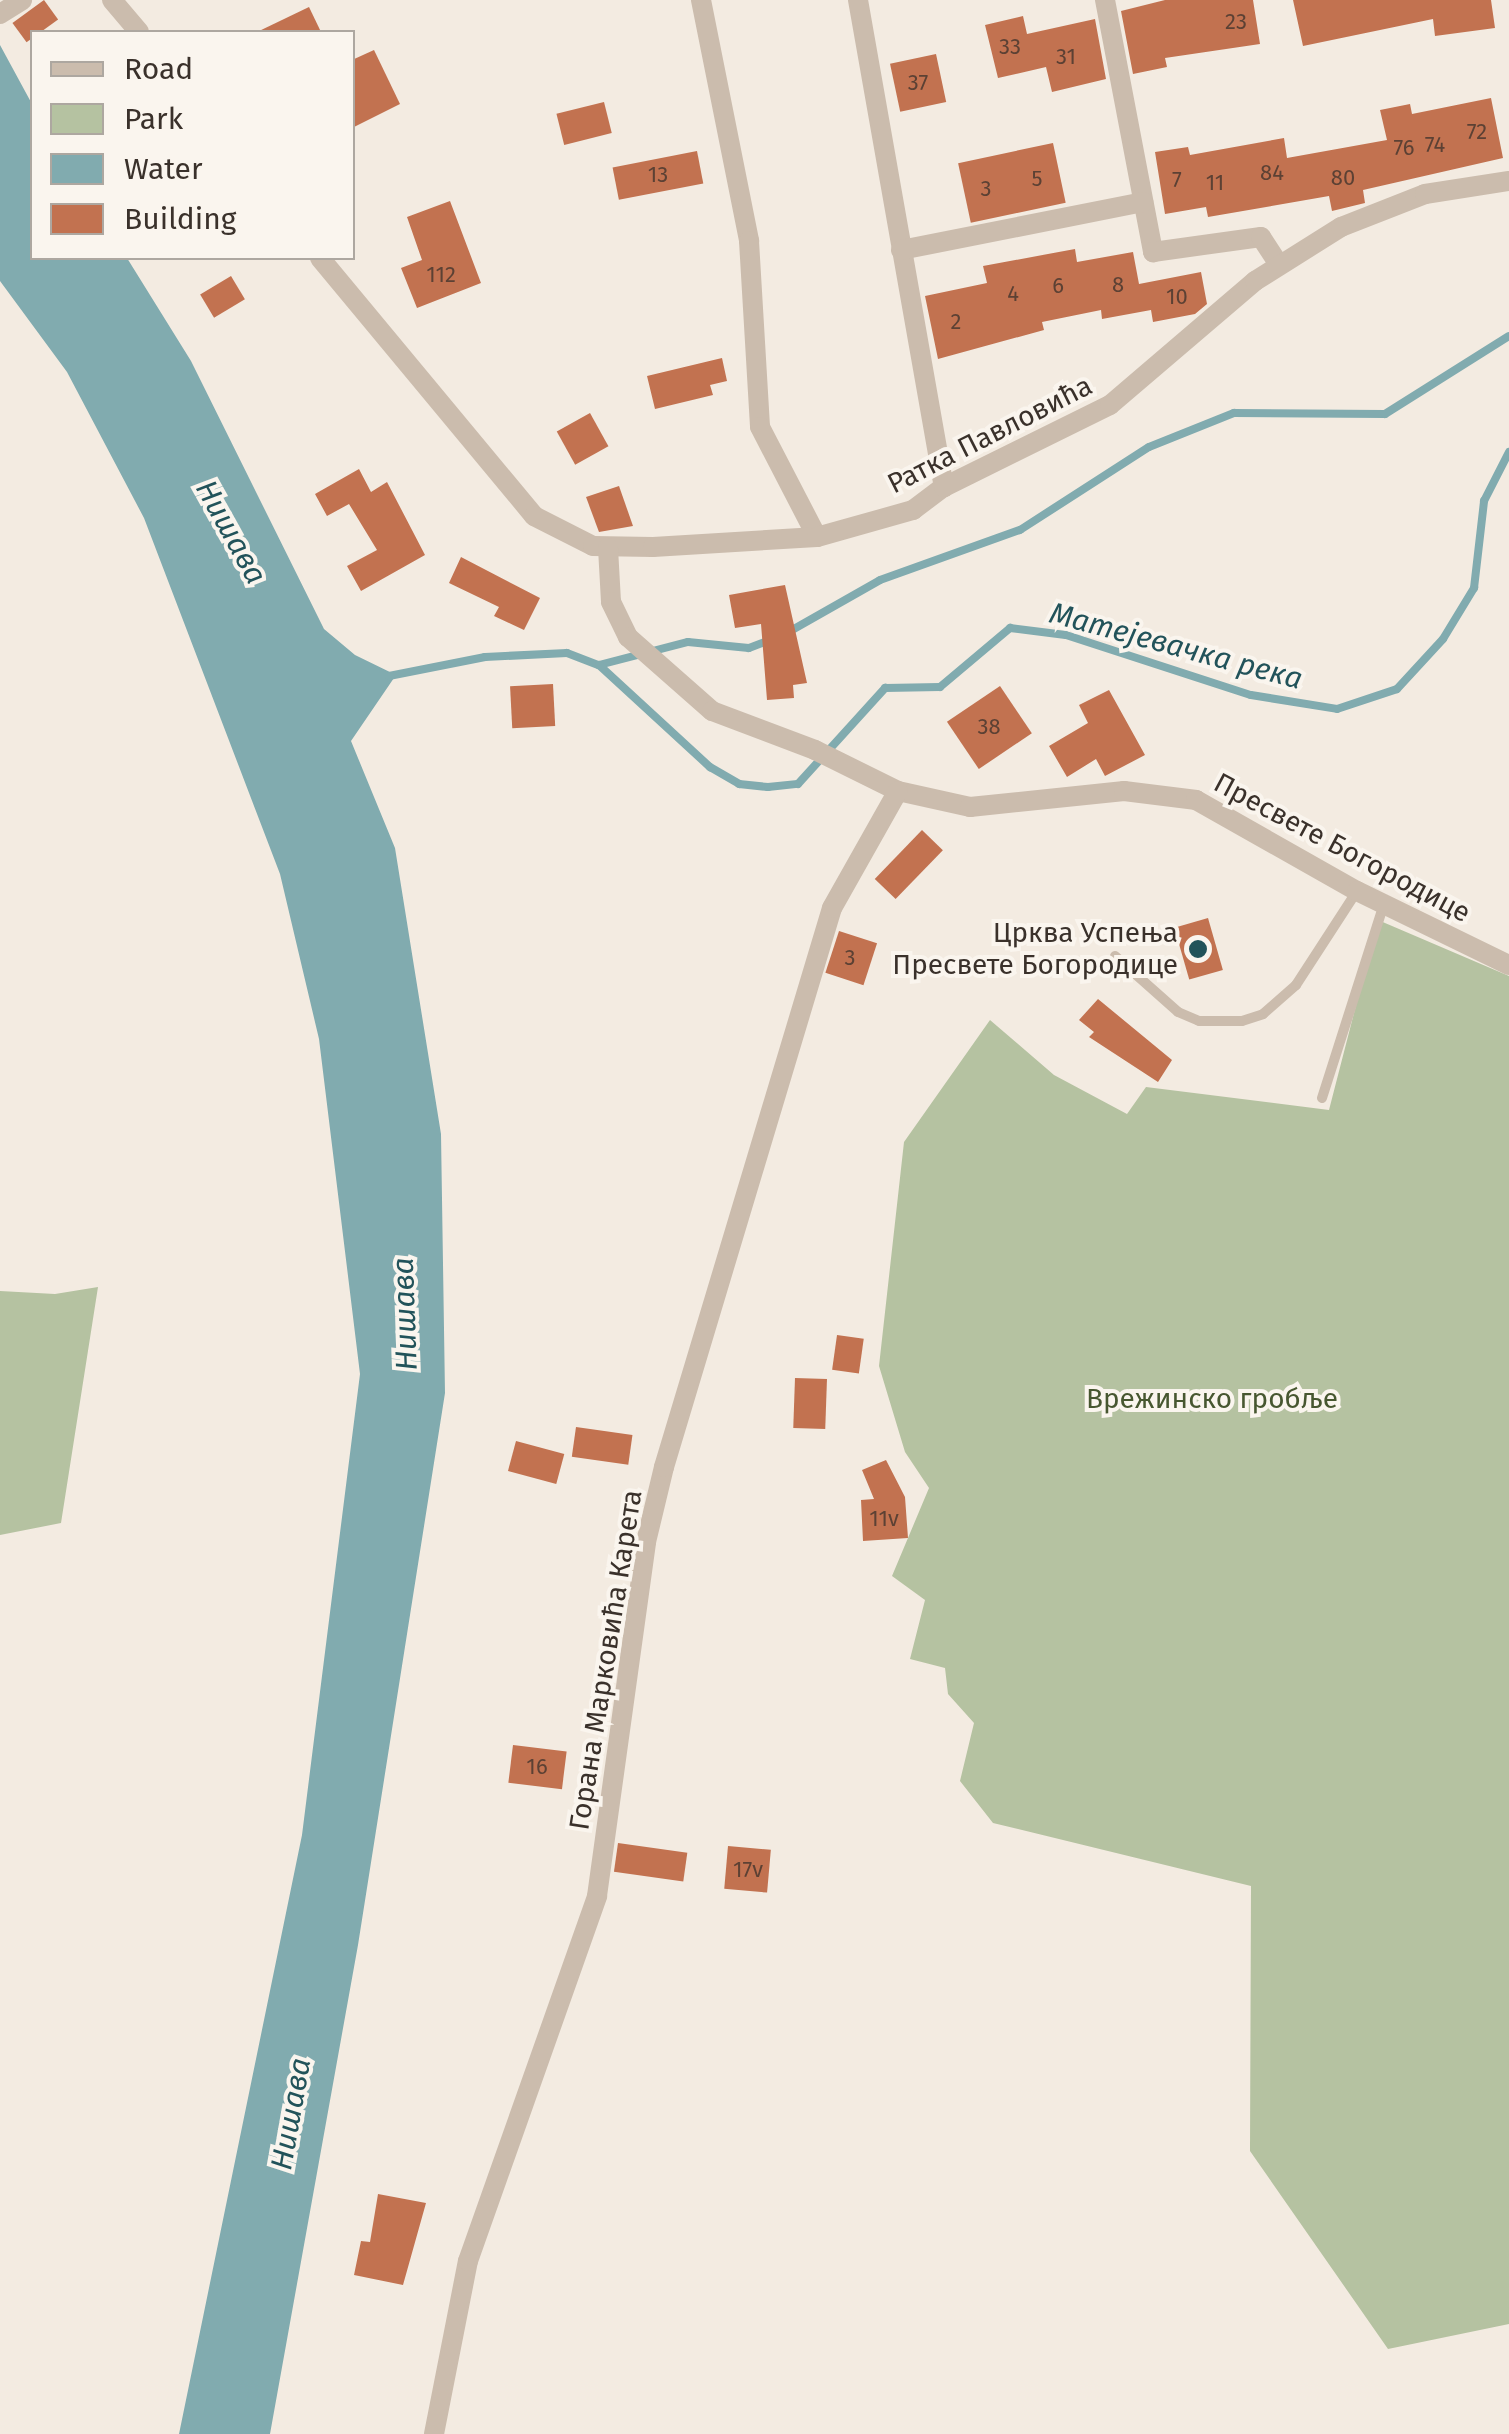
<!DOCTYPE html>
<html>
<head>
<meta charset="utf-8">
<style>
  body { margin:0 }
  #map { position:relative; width:1509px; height:2434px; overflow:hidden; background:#f3ebe1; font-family:"Fira Sans",sans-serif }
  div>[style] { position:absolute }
  .green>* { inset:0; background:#b5c2a1 }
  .water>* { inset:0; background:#81abaf }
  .stream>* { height:8px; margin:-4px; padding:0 4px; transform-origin:4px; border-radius:4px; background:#81abaf }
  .building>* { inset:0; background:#c27250; transform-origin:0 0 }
  .lane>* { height:10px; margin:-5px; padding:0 5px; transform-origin:5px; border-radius:5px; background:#cbbcad }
  .street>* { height:20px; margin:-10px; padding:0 10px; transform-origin:10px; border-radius:10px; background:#cbbcad }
  .dots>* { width:28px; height:28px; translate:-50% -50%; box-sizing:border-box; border:5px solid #faf5ee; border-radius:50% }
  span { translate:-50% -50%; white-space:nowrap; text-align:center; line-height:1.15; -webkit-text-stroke:8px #faf5ee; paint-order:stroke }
  .number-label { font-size:22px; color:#5c4134 }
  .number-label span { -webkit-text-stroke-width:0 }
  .street-label { font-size:28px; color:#3a312b }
  .poi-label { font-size:28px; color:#3a312b }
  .right { translate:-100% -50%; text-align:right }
  .park-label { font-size:28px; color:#475730 }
  .water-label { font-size:30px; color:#22535a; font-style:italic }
  .legend { position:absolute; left:30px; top:30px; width:325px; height:230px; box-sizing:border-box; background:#faf5ee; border:2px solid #ada7a0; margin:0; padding:12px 18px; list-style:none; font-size:30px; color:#3a312b }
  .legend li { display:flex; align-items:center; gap:20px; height:50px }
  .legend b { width:50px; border:2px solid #ada7a0 }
</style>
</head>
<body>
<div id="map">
  <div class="green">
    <div style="clip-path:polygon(1378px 920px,1509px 976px,1509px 2324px,1388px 2349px,1250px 2151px,1251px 1886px,993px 1823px,960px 1781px,974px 1723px,948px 1694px,945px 1668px,910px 1659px,925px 1600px,892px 1576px,929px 1488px,905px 1452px,879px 1366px,904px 1142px,990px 1020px,1054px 1075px,1127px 1114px,1146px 1087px,1329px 1110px)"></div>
    <div style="clip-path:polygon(98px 1287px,61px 1523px,0 1535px,0 1291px,55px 1294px)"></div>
  </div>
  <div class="water">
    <div style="clip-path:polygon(0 45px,32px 104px,32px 258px,127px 258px,191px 361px,324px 629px,355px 655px,396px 675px,351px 741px,395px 848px,441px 1134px,445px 1393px,358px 1945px,270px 2434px,179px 2434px,302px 1835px,360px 1374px,319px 1039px,280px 874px,144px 518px,67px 372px,0 281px)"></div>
  </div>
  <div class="stream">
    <div style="left:785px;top:634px;width:109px;rotate:-29.6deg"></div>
    <div style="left:880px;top:580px;width:149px;rotate:-19.7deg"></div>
    <div style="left:1020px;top:530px;width:153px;rotate:-32.8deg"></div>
    <div style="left:1149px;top:447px;width:92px;rotate:-21.8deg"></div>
    <div style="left:1234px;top:413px;width:151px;rotate:0.4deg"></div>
    <div style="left:1385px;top:414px;width:146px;rotate:-32.2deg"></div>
    <div style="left:599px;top:665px;width:92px;rotate:-14.5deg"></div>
    <div style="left:688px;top:642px;width:61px;rotate:5.6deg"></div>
    <div style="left:749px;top:648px;width:25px;rotate:-21deg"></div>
    <div style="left:389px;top:676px;width:98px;rotate:-11.2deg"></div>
    <div style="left:485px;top:657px;width:82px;rotate:-2.8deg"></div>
    <div style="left:567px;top:653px;width:34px;rotate:21deg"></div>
    <div style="left:599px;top:665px;width:151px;rotate:42.6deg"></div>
    <div style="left:710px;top:767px;width:34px;rotate:30deg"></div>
    <div style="left:739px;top:784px;width:29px;rotate:6deg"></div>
    <div style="left:768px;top:787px;width:30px;rotate:-6deg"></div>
    <div style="left:798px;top:784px;width:130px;rotate:-47.8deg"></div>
    <div style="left:885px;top:688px;width:55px;rotate:-1deg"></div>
    <div style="left:940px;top:687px;width:92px;rotate:-40.1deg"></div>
    <div style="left:1010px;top:628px;width:56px;rotate:7.1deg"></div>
    <div style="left:1066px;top:635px;width:194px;rotate:18deg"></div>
    <div style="left:1251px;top:695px;width:87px;rotate:9.2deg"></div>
    <div style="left:1337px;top:709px;width:63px;rotate:-18.4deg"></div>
    <div style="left:1397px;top:689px;width:68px;rotate:-47.4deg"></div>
    <div style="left:1443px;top:639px;width:60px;rotate:-58.7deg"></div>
    <div style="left:1474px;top:588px;width:88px;rotate:-83.4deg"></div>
    <div style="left:1484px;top:501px;width:55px;rotate:-63deg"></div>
  </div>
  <div class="building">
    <div style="left:44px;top:0;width:24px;height:39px;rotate:54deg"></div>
    <div style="clip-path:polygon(1165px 0,1253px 0,1260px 44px,1165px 58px,1167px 67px,1133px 74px,1121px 11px)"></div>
    <div style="clip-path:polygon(1293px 0,1491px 0,1495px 28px,1435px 36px,1433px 19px,1303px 46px)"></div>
    <div style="clip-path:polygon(309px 7px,321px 32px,257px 32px)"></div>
    <div style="clip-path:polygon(1023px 16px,1027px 34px,1095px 19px,1106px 79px,1052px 92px,1046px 67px,998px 78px,985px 25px)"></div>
    <div style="clip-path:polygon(374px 50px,400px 104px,352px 128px,352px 60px)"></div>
    <div style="left:936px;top:54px;width:49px;height:47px;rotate:78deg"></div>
    <div style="clip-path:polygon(1491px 98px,1503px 158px,1363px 190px,1365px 203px,1332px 211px,1329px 196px,1208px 217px,1206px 207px,1165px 214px,1155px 152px,1188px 147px,1190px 155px,1284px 138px,1287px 158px,1387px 140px,1380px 110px,1410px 104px,1412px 114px)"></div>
    <div style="left:604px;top:102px;width:32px;height:49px;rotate:76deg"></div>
    <div style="left:1053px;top:143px;width:61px;height:97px;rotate:78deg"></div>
    <div style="left:697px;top:151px;width:33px;height:86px;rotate:79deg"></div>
    <div style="clip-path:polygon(450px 201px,481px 283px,417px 308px,401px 268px,422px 260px,407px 217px)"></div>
    <div style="clip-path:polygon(1075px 249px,1077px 262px,1133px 252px,1139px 284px,1201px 272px,1207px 304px,1195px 314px,1153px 322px,1151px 310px,1102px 319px,1101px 310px,1042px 322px,1044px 330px,938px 359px,925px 296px,987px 283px,983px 266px)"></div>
    <div style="left:231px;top:276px;width:27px;height:36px;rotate:59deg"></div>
    <div style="clip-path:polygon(722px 358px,727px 381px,710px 385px,713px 395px,655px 409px,647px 376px)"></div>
    <div style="left:590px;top:413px;width:38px;height:38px;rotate:61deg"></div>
    <div style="clip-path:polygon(359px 469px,371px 492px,387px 482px,425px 555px,361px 591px,347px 566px,377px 550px,349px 504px,327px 516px,315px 494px)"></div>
    <div style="clip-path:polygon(619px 486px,633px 526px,599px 532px,586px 497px)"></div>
    <div style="clip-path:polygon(461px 557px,540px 598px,524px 630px,494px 616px,499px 607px,449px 583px)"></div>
    <div style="clip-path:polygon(785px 585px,807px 683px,793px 685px,794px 698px,767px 700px,761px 624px,735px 628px,729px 595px)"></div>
    <div style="left:553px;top:684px;width:42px;height:43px;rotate:87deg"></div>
    <div style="left:1000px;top:686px;width:57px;height:64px;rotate:56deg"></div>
    <div style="clip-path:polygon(1109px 690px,1145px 755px,1105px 776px,1096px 759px,1067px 777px,1049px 746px,1088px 723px,1079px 705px)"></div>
    <div style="left:922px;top:830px;width:29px;height:68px;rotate:44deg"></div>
    <div style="left:1208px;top:918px;width:54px;height:35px;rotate:74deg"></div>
    <div style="left:839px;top:931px;width:40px;height:44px;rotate:18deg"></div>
    <div style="clip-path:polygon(1098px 999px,1172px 1060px,1158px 1082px,1089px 1037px,1094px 1032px,1079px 1020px)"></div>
    <div style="left:837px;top:1335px;width:27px;height:35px;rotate:8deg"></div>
    <div style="left:795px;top:1378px;width:32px;height:50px;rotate:2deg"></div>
    <div style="left:576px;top:1427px;width:57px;height:30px;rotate:8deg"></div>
    <div style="left:516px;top:1441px;width:50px;height:31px;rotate:15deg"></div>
    <div style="clip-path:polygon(886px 1460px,905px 1497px,908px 1538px,863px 1541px,861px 1500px,874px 1499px,862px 1470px)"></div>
    <div style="left:513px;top:1745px;width:54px;height:38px;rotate:7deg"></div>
    <div style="left:618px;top:1843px;width:70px;height:29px;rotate:8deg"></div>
    <div style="left:728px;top:1846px;width:43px;height:43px;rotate:5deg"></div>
    <div style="clip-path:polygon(378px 2194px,426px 2203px,403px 2285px,354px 2275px,361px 2241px,370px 2242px)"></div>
  </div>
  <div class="lane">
    <div style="left:1115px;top:956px;width:84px;rotate:41.6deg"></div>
    <div style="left:1178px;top:1012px;width:23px;rotate:23deg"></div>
    <div style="left:1199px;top:1021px;width:43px"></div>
    <div style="left:1242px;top:1021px;width:22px;rotate:-18deg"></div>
    <div style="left:1263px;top:1014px;width:44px;rotate:-41.3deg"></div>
    <div style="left:1296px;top:985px;width:112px;rotate:-57deg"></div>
    <div style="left:1322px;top:1098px;width:204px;rotate:-72.3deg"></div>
  </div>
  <div class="street">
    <div style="left:112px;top:0;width:42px;rotate:49.8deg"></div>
    <div style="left:701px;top:0;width:246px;rotate:78.7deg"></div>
    <div style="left:749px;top:241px;width:186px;rotate:86.6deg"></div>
    <div style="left:760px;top:427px;width:124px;rotate:62.6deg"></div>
    <div style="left:858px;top:0;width:495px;rotate:80deg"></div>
    <div style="left:1105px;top:0;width:257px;rotate:79.2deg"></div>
    <div style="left:1153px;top:252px;width:109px;rotate:-7.9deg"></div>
    <div style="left:1261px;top:237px;width:33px;rotate:57deg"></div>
    <div style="left:0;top:14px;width:26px;rotate:-32deg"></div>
    <div style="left:901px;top:250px;width:247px;rotate:-11.2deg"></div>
    <div style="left:320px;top:258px;width:335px;rotate:50.3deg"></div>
    <div style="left:534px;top:516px;width:66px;rotate:27deg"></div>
    <div style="left:593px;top:546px;width:60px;rotate:1deg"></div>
    <div style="left:653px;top:547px;width:164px;rotate:-3.5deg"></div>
    <div style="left:817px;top:537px;width:100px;rotate:-15.7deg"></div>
    <div style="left:913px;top:510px;width:39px;rotate:-37deg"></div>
    <div style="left:944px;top:487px;width:185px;rotate:-26.3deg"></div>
    <div style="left:1110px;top:405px;width:191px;rotate:-40.5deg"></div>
    <div style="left:1255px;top:281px;width:102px;rotate:-32.1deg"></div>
    <div style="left:1341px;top:227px;width:90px;rotate:-21.4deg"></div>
    <div style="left:1425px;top:194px;width:85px;rotate:-8.8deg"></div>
    <div style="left:608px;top:548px;width:54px;rotate:86.8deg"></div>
    <div style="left:611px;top:602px;width:39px;rotate:64deg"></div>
    <div style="left:628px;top:637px;width:112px;rotate:41.4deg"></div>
    <div style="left:712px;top:711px;width:110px;rotate:20.7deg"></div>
    <div style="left:815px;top:750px;width:93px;rotate:26.3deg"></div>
    <div style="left:898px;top:791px;width:74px;rotate:12.5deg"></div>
    <div style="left:970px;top:807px;width:155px;rotate:-5.9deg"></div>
    <div style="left:1124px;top:791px;width:73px;rotate:7.1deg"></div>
    <div style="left:1196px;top:800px;width:185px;rotate:29.5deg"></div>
    <div style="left:1357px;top:891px;width:169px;rotate:26deg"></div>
    <div style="left:434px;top:2434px;width:176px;rotate:-78.9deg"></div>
    <div style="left:468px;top:2261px;width:387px;rotate:-70.5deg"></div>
    <div style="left:597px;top:1896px;width:357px;rotate:-82.1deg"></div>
    <div style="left:646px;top:1542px;width:77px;rotate:-76.5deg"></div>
    <div style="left:664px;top:1467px;width:584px;rotate:-73.27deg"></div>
    <div style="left:832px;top:908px;width:134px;rotate:-60.6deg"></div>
  </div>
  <div class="dots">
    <div style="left:1198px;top:949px;background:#22535a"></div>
  </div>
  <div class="number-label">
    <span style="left:1236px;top:22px">23</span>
    <span style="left:1010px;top:47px">33</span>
    <span style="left:1066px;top:57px">31</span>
    <span style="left:918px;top:83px">37</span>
    <span style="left:1477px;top:132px">72</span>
    <span style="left:1435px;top:145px">74</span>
    <span style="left:1404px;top:148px">76</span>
    <span style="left:1272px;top:173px">84</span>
    <span style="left:658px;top:175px">13</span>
    <span style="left:1343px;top:178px">80</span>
    <span style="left:1037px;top:179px">5</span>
    <span style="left:1177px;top:180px">7</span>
    <span style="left:1215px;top:183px">11</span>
    <span style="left:986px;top:189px">3</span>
    <span style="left:441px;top:275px">112</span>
    <span style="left:1118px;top:285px">8</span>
    <span style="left:1058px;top:286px">6</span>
    <span style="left:1013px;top:294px">4</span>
    <span style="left:1177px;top:297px">10</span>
    <span style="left:956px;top:322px">2</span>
    <span style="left:989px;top:727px">38</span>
    <span style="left:850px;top:958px">3</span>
    <span style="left:884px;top:1519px">11v</span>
    <span style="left:537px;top:1767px">16</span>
    <span style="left:748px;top:1870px">17v</span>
  </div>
  <div class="street-label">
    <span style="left:990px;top:435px;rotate:-27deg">Ратка Павловића</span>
    <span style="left:1342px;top:848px;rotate:28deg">Пресвете Богородице</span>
    <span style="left:606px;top:1660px;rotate:-81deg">Горана Марковића Карета</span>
  </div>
  <div class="poi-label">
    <span class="right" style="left:1178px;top:949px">Црква Успења<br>Пресвете Богородице</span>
  </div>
  <div class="park-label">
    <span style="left:1212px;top:1399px">Врежинско гробље</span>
  </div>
  <div class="water-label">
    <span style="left:231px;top:532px;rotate:61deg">Нишава</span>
    <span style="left:1176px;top:646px;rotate:15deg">Матејевачка река</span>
    <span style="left:405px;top:1314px;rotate:-92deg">Нишава</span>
    <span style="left:291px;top:2114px;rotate:-80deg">Нишава</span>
  </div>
  <ul class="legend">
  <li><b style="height:12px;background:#cbbcad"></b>Road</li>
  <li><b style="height:28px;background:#b5c2a1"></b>Park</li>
  <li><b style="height:28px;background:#81abaf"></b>Water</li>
  <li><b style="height:28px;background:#c27250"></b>Building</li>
  </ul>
</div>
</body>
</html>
